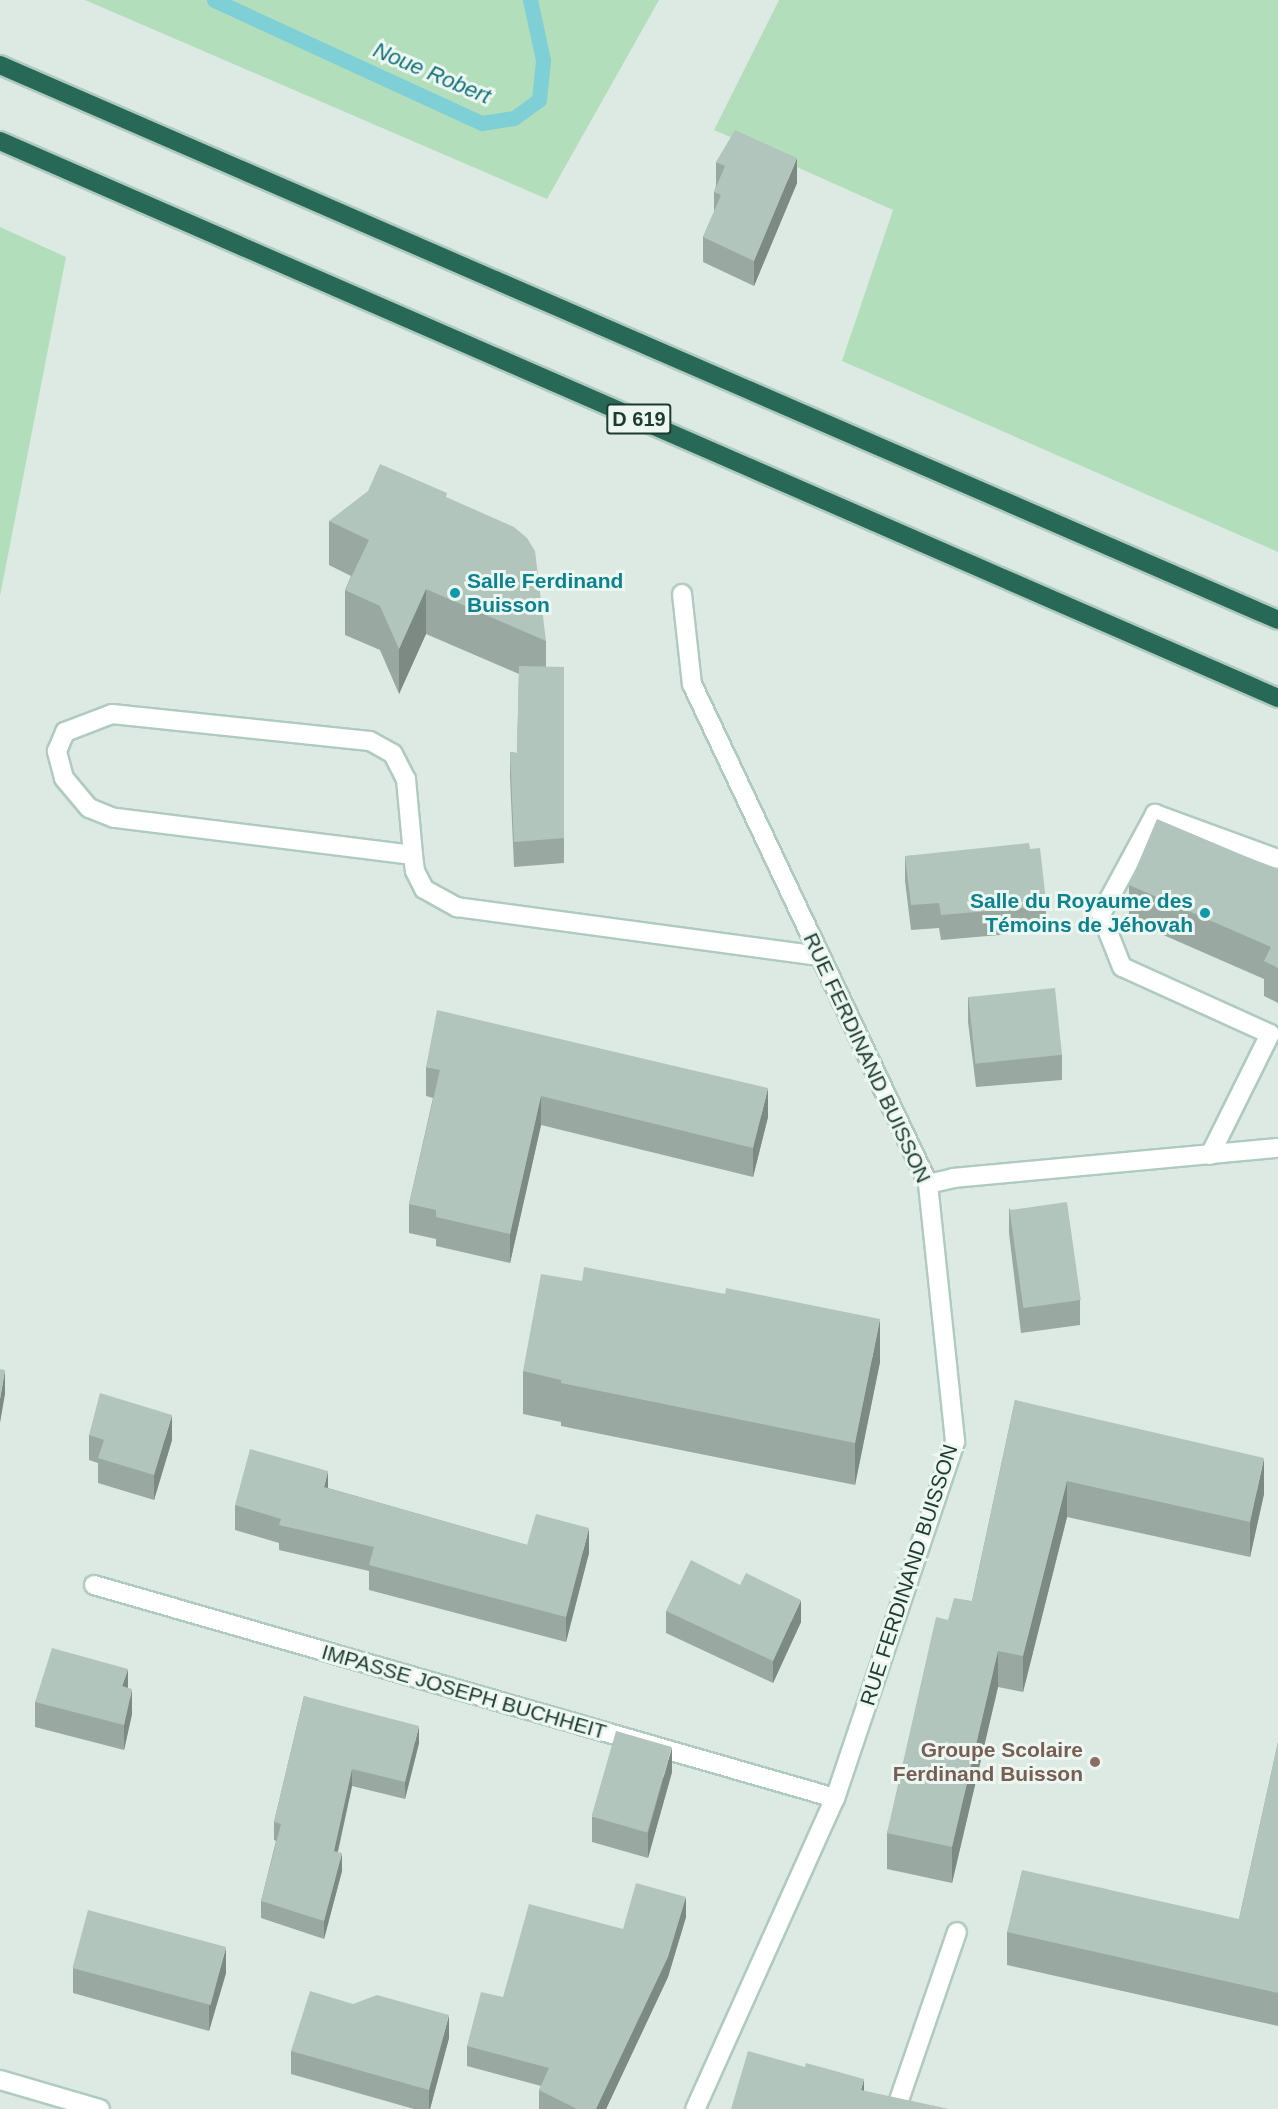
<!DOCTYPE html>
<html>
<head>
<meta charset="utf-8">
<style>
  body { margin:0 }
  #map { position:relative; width:1278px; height:2109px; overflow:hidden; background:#ddeae3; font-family:Helvetica,sans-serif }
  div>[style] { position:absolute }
  .green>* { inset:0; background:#b3debb }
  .stream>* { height:15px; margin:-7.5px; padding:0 7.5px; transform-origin:7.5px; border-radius:7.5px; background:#7ecfd6 }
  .roads { filter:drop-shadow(2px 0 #afcbbf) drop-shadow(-2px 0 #afcbbf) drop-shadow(0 2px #afcbbf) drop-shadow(0 -2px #afcbbf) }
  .lane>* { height:18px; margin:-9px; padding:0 9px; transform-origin:9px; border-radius:9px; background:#fff }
  .street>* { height:18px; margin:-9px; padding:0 9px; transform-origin:9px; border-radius:9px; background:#fff }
  .secondary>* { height:18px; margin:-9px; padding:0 9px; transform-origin:9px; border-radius:9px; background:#fff }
  .highway>* { height:18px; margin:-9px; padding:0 9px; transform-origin:9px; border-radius:9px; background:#276956 }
  .wall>* { inset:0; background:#99a9a2 }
  .shaded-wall>* { inset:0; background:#7d8a84 }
  .building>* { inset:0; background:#b2c5bc; transform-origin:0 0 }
  .dots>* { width:16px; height:16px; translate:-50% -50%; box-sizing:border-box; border:3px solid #edf7f1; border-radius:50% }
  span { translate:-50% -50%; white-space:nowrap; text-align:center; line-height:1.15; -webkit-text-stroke:6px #edf7f1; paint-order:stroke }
  .shield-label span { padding:2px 4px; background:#edf7f1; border:2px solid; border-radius:4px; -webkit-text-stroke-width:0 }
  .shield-label { font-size:20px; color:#1d3b31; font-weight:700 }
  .culture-label { font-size:21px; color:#0d838f; font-weight:700 }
  .left { translate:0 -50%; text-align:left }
  .right { translate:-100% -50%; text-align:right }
  .street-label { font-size:21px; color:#1d3b31 }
  .education-label { font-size:21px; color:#785e54; font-weight:700 }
  .water-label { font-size:22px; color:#13727b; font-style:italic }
</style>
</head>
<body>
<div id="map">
  <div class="green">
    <div style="clip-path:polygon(85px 0,659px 0,547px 199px)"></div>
    <div style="clip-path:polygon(779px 0,1278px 0,1278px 552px,842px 361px,893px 210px,714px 130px)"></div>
    <div style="clip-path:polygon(0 227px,66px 257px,0 596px)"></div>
  </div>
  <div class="stream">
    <div style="left:214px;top:0;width:295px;rotate:24.7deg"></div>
    <div style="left:482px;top:123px;width:32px;rotate:-9deg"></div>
    <div style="left:514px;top:118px;width:31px;rotate:-36deg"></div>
    <div style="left:539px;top:100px;width:40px;rotate:-84.3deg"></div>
    <div style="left:543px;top:60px;width:61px;rotate:-102.2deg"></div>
  </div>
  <div class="roads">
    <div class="lane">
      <div style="left:413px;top:855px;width:301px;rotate:-172.9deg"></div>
      <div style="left:114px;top:818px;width:27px;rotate:-158deg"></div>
      <div style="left:89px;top:808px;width:39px;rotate:-130deg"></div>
      <div style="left:64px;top:778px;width:28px;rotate:-105deg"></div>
      <div style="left:57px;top:751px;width:21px;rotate:-67deg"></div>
      <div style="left:65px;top:732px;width:50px;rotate:-21deg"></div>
      <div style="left:112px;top:714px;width:259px;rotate:6deg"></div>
      <div style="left:370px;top:741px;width:26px;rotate:29deg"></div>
      <div style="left:393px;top:754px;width:28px;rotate:63deg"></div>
      <div style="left:406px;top:779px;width:76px;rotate:84.7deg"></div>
      <div style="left:413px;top:855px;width:16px;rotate:83deg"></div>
      <div style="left:415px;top:871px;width:20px;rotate:63deg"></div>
      <div style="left:424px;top:889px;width:38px;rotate:29deg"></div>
      <div style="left:457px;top:907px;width:366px;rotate:7.7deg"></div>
      <div style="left:1210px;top:1155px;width:135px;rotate:-63.6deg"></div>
      <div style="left:1270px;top:1034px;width:162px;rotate:-155.6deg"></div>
      <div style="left:1122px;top:967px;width:57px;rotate:-111.6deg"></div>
      <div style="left:1101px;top:914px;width:114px;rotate:-61.6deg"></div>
      <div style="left:1155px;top:814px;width:131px;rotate:20.1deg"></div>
      <div style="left:928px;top:1184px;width:26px;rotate:-13deg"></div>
      <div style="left:953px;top:1178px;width:326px;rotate:-5.3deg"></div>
      <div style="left:896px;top:2109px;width:187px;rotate:-71deg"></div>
    </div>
    <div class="street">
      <div style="left:682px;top:594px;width:91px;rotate:83.7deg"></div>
      <div style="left:692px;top:684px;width:553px;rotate:64.73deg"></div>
      <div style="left:928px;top:1184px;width:259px;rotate:84deg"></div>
      <div style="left:955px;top:1442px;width:376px;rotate:108.6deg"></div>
      <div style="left:835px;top:1798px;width:341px;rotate:114.2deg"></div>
      <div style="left:94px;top:1585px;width:771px;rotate:16.04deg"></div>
    </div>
    <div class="secondary">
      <div style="left:0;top:2080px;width:104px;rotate:16.2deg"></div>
    </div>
    <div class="highway">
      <div style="left:0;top:65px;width:1393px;rotate:23.47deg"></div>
      <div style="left:0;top:141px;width:1394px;rotate:23.55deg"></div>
    </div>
  </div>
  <div class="wall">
    <div style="clip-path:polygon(716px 162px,797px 183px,754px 286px,703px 262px,703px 237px,714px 212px,714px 192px,716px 186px)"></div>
    <div style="clip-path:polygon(447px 498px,546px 641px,546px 667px,564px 667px,564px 863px,514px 867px,510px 777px,510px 752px,517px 753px,519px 674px,426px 634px,399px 694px,380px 650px,345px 635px,345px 590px,351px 576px,329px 565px,329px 521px)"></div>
    <div style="clip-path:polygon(1030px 849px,1046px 901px,1046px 926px,1035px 927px,1035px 932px,941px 940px,939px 928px,911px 930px,905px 881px,905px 856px)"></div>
    <div style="clip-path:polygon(1278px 870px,1278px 1003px,1264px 996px,1264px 979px,1129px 920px,1129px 885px)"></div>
    <div style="clip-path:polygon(968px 997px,1062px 1055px,1062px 1080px,976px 1087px,968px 1022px)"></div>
    <div style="clip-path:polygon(426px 1067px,768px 1117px,753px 1177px,541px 1125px,510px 1263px,436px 1246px,436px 1239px,409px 1233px,409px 1204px,433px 1098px,426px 1096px)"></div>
    <div style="clip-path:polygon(1009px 1208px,1080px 1300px,1080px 1325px,1021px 1333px,1009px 1233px)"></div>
    <div style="clip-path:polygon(582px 1281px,725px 1294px,880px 1362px,855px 1485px,561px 1426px,561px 1422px,523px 1414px,523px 1371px)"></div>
    <div style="clip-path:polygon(1015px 1400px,1264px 1494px,1250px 1557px,1067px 1517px,1023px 1692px,998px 1687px,952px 1883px,887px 1869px,887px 1833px,948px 1620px,972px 1601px)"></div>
    <div style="clip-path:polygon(89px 1435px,172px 1440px,154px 1500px,98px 1483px,98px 1463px,89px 1460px)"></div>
    <div style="clip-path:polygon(328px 1488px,527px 1545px,589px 1553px,566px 1642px,369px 1590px,369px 1571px,279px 1550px,279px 1543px,235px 1530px,235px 1505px)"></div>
    <div style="clip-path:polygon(666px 1611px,801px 1622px,773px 1683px,666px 1633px)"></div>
    <div style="clip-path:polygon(128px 1688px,132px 1714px,124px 1750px,35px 1727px,35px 1702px)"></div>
    <div style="clip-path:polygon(304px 1696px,419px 1743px,405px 1799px,352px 1786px,338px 1852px,342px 1871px,324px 1939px,261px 1918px,261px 1901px,276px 1841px,274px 1840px,274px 1822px)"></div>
    <div style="clip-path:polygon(1278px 1742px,1278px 2026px,1007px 1965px,1007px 1932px,1239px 1919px)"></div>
    <div style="clip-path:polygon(672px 1772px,648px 1858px,592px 1842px,592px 1817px)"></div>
    <div style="clip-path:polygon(686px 1917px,668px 1977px,606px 2109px,539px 2109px,539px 2090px,541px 2086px,467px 2066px,467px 2046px,623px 1929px)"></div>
    <div style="clip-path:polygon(73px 1968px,226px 1973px,209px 2031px,73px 1993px)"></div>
    <div style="clip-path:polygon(353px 2004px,449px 2038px,430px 2109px,414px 2109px,291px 2074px,291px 2051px)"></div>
  </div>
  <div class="shaded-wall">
    <div style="clip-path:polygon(797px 158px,797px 183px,754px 286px,754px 261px)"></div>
    <div style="clip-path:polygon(426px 589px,426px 634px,399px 694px,399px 649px)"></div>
    <div style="clip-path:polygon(768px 1088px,768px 1117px,753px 1177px,753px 1148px)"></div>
    <div style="clip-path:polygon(541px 1096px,541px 1125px,510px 1263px,510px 1234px)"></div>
    <div style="clip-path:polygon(880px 1319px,880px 1362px,855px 1485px,855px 1443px)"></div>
    <div style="clip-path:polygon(5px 1370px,5px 1394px,0 1423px,0 1399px)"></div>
    <div style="clip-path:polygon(172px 1415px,172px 1440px,154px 1500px,154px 1475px)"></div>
    <div style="clip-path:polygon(1264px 1458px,1264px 1494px,1250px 1557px,1250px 1522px)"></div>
    <div style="clip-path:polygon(328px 1471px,328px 1496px,324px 1487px)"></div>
    <div style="clip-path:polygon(1067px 1481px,1067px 1517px,1023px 1692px,1023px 1656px)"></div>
    <div style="clip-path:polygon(589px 1528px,589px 1553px,566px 1642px,566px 1617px)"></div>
    <div style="clip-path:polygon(801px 1600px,801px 1622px,773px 1683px,773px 1661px)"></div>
    <div style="clip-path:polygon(998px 1651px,998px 1687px,952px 1883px,952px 1847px)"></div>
    <div style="clip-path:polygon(128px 1669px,128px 1694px,122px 1686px)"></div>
    <div style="clip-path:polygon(132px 1689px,132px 1714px,124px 1750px,124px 1725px)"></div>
    <div style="clip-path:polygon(419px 1726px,419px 1743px,405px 1799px,405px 1782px)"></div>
    <div style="clip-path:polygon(672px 1747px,672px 1772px,648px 1858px,648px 1833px)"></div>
    <div style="clip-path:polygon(352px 1769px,352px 1786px,334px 1868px,334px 1851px)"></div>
    <div style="clip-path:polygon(342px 1853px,342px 1871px,324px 1939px,324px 1921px)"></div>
    <div style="clip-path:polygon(686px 1897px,686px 1917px,668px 1977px,606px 2109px,596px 2109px)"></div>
    <div style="clip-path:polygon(226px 1948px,226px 1973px,209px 2031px,209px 2006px)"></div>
    <div style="clip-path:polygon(449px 2015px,449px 2038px,430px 2109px,429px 2109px,429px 2090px)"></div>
    <div style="clip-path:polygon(864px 2079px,864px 2109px,861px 2090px)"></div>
  </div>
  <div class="building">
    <div style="clip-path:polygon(735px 130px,797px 158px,754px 261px,703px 237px,721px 195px,714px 192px,725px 166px,716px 162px)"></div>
    <div style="clip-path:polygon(380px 464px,447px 493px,446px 497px,514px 527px,527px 538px,535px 551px,546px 641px,426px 589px,399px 649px,380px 606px,345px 590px,369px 540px,329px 521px,368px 491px)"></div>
    <div style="clip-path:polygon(519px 666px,564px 667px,564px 838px,514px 842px,510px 752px,517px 753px)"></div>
    <div style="clip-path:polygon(1157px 819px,1278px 870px,1278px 968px,1264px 961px,1271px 947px,1129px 885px)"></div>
    <div style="clip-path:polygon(1029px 843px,1030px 849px,1040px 848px,1046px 901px,1034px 902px,1035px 907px,941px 915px,939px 903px,911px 905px,905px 856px)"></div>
    <div style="left:1055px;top:988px;width:67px;height:87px;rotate:84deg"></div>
    <div style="clip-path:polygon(437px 1010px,768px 1088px,753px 1148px,541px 1096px,510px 1234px,436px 1217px,436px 1210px,409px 1204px,440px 1070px,426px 1067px)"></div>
    <div style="left:1067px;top:1202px;width:99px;height:58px;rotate:82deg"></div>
    <div style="clip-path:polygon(584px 1267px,725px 1294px,726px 1288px,880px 1319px,855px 1443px,561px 1383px,561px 1380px,523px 1371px,541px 1274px,582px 1281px)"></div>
    <div style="clip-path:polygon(0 1369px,5px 1370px,0 1399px)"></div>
    <div style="clip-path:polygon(100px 1393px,172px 1415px,154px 1475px,98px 1458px,104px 1440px,89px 1435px)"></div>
    <div style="clip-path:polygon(1015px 1400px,1264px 1458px,1250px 1522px,1067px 1481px,1023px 1656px,998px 1651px,952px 1847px,887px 1833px,936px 1617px,948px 1620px,954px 1598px,972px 1601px)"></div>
    <div style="clip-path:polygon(250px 1449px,328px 1471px,324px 1487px,527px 1545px,536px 1514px,589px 1528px,566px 1617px,369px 1565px,374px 1547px,279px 1525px,281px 1519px,235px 1505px)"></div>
    <div style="clip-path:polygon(691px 1560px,740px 1585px,746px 1573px,801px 1600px,773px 1661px,666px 1611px)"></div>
    <div style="clip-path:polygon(52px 1648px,128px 1669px,122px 1686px,132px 1689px,124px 1725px,35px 1702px)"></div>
    <div style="clip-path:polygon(304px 1696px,419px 1726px,405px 1782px,352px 1769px,334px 1851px,342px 1853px,324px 1921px,261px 1901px,281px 1824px,274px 1822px)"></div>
    <div style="left:616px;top:1731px;width:58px;height:89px;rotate:16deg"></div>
    <div style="clip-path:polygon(1278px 1742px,1278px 1993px,1007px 1932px,1022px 1870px,1239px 1919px)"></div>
    <div style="clip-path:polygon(636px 1883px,686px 1897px,668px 1957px,596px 2109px,577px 2109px,539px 2090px,549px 2068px,467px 2046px,481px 1992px,503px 1997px,529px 1904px,623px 1929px)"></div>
    <div style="left:88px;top:1910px;width:143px;height:60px;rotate:15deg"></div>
    <div style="clip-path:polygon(310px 1991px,353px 2004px,377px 1995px,449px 2015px,429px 2090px,291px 2051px)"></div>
    <div style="clip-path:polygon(748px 2051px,805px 2067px,806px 2063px,864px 2079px,861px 2090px,949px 2109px,731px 2109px)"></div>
  </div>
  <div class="dots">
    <div style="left:455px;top:593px;background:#0f9aa8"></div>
    <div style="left:1205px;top:913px;background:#0f9aa8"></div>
    <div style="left:1095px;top:1762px;background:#8d6e63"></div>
  </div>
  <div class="shield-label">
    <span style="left:639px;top:419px">D 619</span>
  </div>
  <div class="culture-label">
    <span class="left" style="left:467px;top:593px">Salle Ferdinand<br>Buisson</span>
    <span class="right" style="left:1193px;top:913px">Salle du Royaume des<br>Témoins de Jéhovah</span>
  </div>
  <div class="street-label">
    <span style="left:867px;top:1058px;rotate:65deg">RUE FERDINAND BUISSON</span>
    <span style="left:909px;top:1575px;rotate:-72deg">RUE FERDINAND BUISSON</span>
    <span style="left:464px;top:1692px;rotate:16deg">IMPASSE JOSEPH BUCHHEIT</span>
  </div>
  <div class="education-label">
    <span class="right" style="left:1083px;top:1762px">Groupe Scolaire<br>Ferdinand Buisson</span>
  </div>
  <div class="water-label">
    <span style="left:432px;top:73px;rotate:23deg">Noue Robert</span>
  </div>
</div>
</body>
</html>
